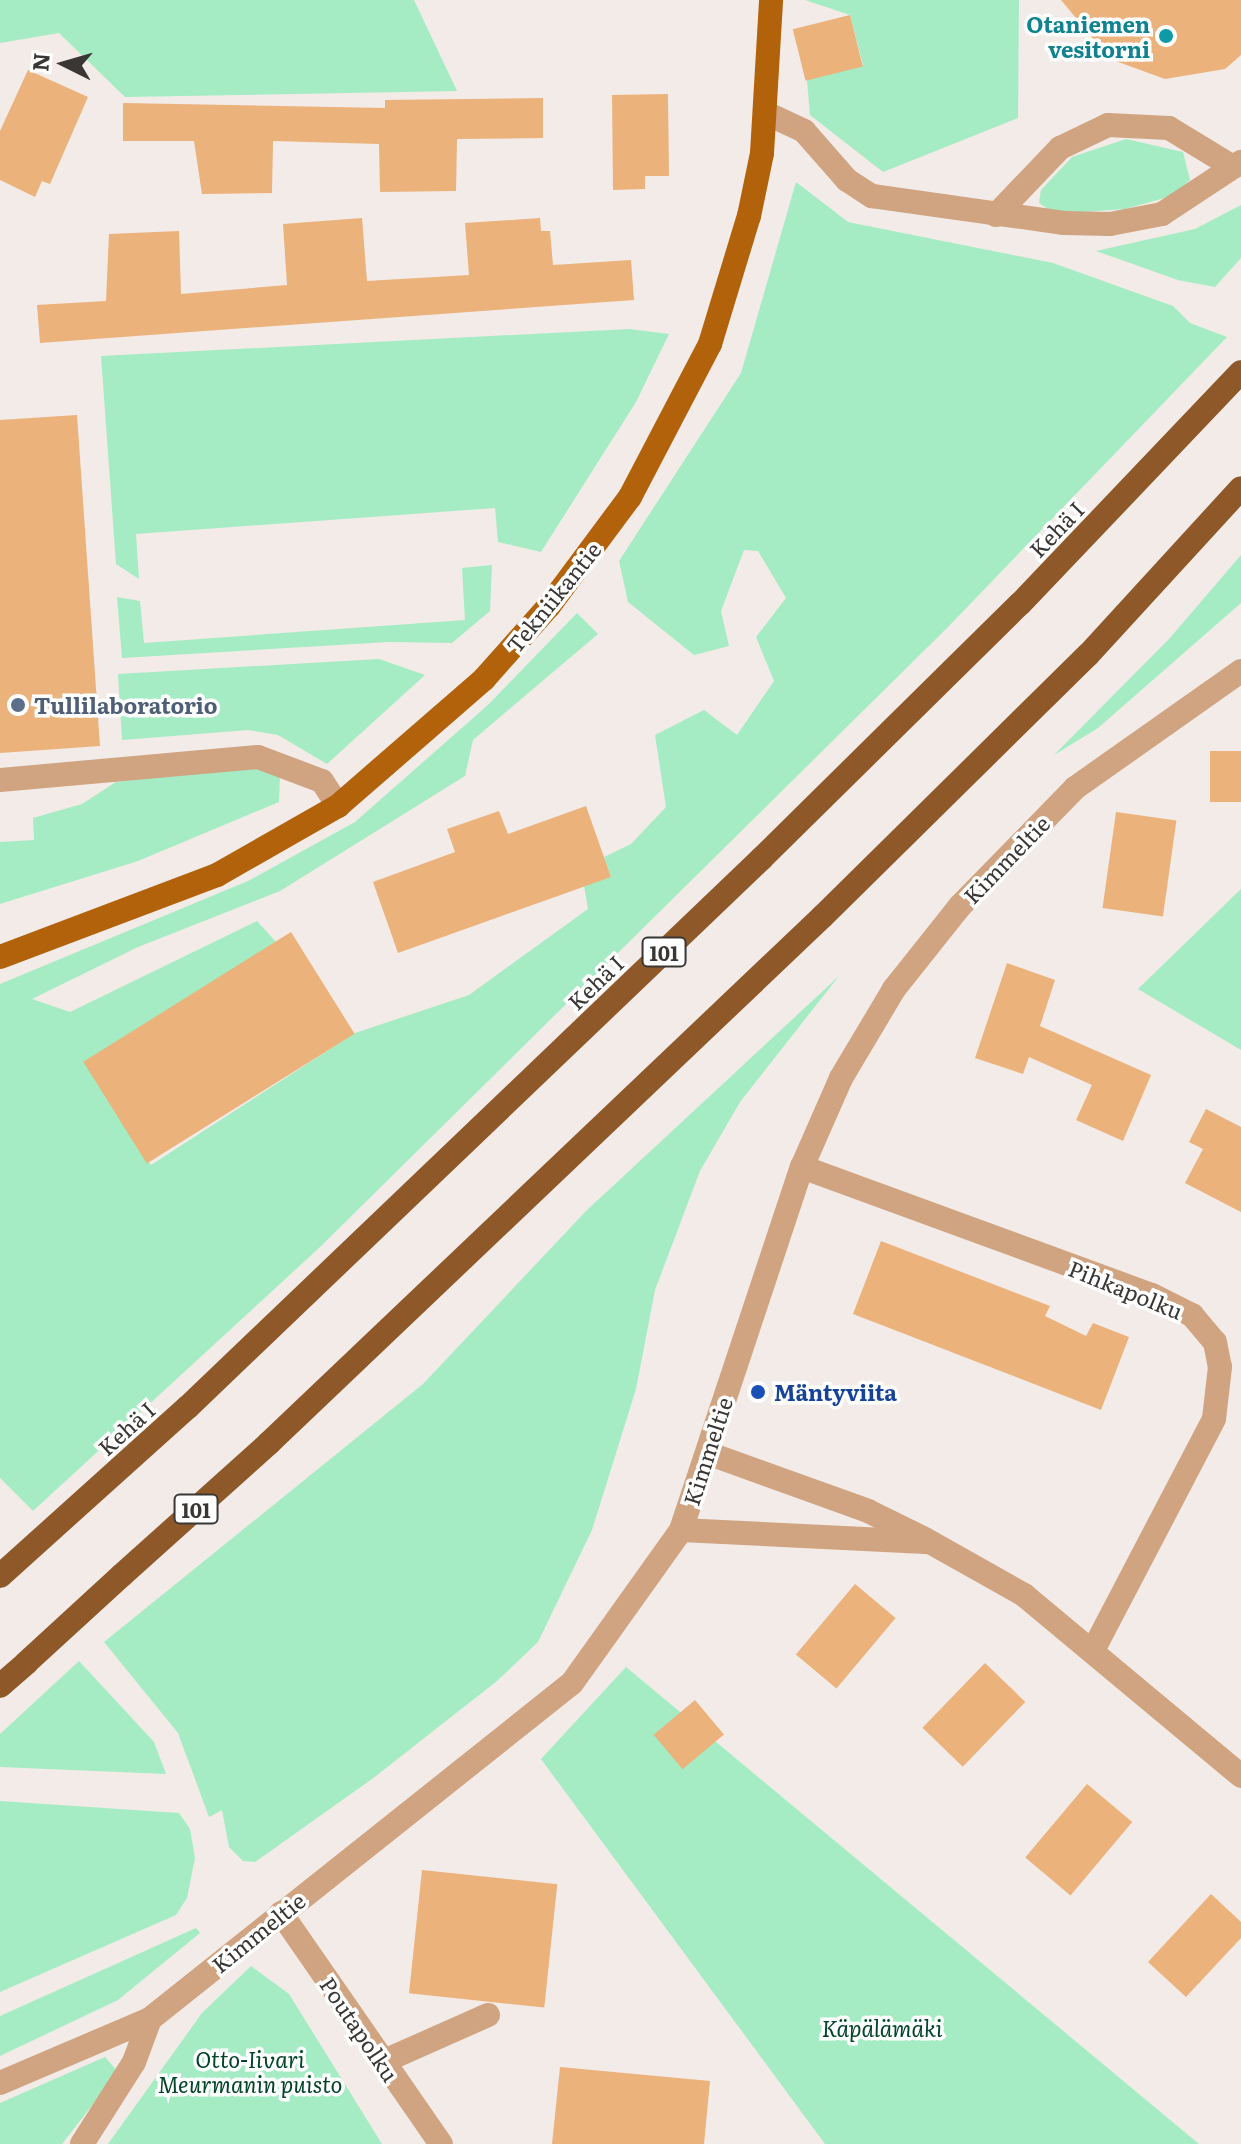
<!DOCTYPE html>
<html>
<head>
<meta charset="utf-8">
<style>
  body { margin:0 }
  #map { position:relative; width:1241px; height:2144px; overflow:hidden; background:#f2ebe7; font-family:Literata,serif }
  div>[style] { position:absolute }
  .green>* { inset:0; background:#a5ecc4 }
  .building>* { inset:0; background:#ebb27b; transform-origin:0 0 }
  .minor>* { height:24px; margin:-12px; padding:0 12px; transform-origin:12px; border-radius:12px; background:#d0a381 }
  .major>* { height:24px; margin:-12px; padding:0 12px; transform-origin:12px; border-radius:12px; background:#b2620a }
  .highway>* { height:24px; margin:-12px; padding:0 12px; transform-origin:12px; border-radius:12px; background:#8e5829 }
  .highway-bridge>* { height:24px; margin:-12px; padding:0 12px; transform-origin:12px; border-radius:12px; background:#8e5829 }
  .dots>* { width:22px; height:22px; translate:-50% -50%; box-sizing:border-box; border:4px solid #fff; border-radius:50% }
  span { translate:-50% -50%; white-space:nowrap; text-align:center; line-height:1.15; -webkit-text-stroke:7px #fff; paint-order:stroke }
  .shield-label span { padding:2px 6px; background:#fff; border:2px solid; border-radius:6px; -webkit-text-stroke-width:0 }
  .shield-label { font-size:20px; color:#393634; font-weight:700 }
  .culture-label { font-size:22px; color:#0d838f; font-weight:700 }
  .right { translate:-100% -50%; text-align:right }
  .street-label { font-size:22px; color:#393634 }
  .service-label { font-size:22px; color:#4e5e75; font-weight:700 }
  .left { translate:0 -50%; text-align:left }
  .transit-label { font-size:22px; color:#164399; font-weight:700 }
  .park-label { font-size:22px; color:#024329; font-style:italic }
  .north { position:absolute; left:24px; top:24px; width:80px; height:80px; -webkit-text-stroke:6px #fff; paint-order:stroke; rotate:275deg; font-size:22px; font-weight:700; line-height:32px; text-align:center; color:#393634 }
  .north::after { content:''; display:block; margin:auto; width:28px; height:36px; background:#393634; clip-path:polygon(50% 0,100% 100%,50% 72%,0 100%) }
</style>
</head>
<body>
<div id="map">
  <div class="green">
    <div style="clip-path:polygon(0 0,414px 0,457px 91px,125px 97px,59px 33px,0 43px)"></div>
    <div style="clip-path:polygon(1019px 0,1018px 118px,883px 172px,810px 115px,807px 80px,863px 65px,850px 15px,805px 0)"></div>
    <div style="clip-path:polygon(1126px 139px,1183px 152px,1190px 180px,1172px 196px,1125px 209px,1055px 214px,1039px 203px,1041px 190px,1072px 157px)"></div>
    <div style="clip-path:polygon(796px 182px,848px 222px,1053px 263px,1173px 306px,1190px 323px,1227px 337px,949px 626px,319px 1248px,33px 1511px,0 1478px,0 984px,248px 881px,355px 822px,489px 704px,577px 613px,598px 634px,473px 740px,465px 776px,280px 891px,138px 947px,32px 999px,70px 1012px,257px 921px,276px 942px,86px 1064px,151px 1165px,355px 1033px,469px 995px,588px 909px,584px 886px,611px 877px,604px 857px,631px 844px,666px 807px,655px 735px,704px 710px,737px 735px,774px 681px,756px 637px,786px 598px,758px 551px,744px 550px,721px 611px,729px 646px,694px 655px,628px 602px,619px 561px,741px 373px)"></div>
    <div style="clip-path:polygon(1241px 205px,1241px 258px,1215px 287px,1178px 280px,1096px 251px,1195px 229px)"></div>
    <div style="clip-path:polygon(629px 329px,669px 334px,636px 402px,541px 552px,498px 542px,495px 508px,136px 534px,139px 579px,116px 564px,101px 356px)"></div>
    <div style="clip-path:polygon(1241px 555px,1241px 603px,1098px 728px,1054px 755px,1169px 639px)"></div>
    <div style="clip-path:polygon(492px 565px,490px 611px,452px 643px,388px 642px,122px 658px,117px 597px,140px 601px,144px 643px,465px 620px,462px 568px)"></div>
    <div style="clip-path:polygon(379px 659px,425px 675px,327px 764px,278px 735px,248px 730px,122px 740px,118px 674px)"></div>
    <div style="clip-path:polygon(248px 766px,280px 774px,279px 802px,138px 861px,0 904px,0 842px,34px 840px,33px 818px,82px 804px,116px 782px)"></div>
    <div style="clip-path:polygon(1241px 889px,1241px 1050px,1138px 989px)"></div>
    <div style="clip-path:polygon(839px 976px,740px 1102px,700px 1171px,655px 1290px,636px 1389px,592px 1530px,538px 1642px,497px 1681px,372px 1779px,255px 1862px,243px 1861px,229px 1847px,222px 1810px,209px 1817px,178px 1733px,104px 1642px,423px 1384px,586px 1211px)"></div>
    <div style="clip-path:polygon(79px 1661px,154px 1742px,166px 1774px,0 1767px,0 1734px)"></div>
    <div style="clip-path:polygon(626px 1667px,1199px 2144px,825px 2144px,541px 1759px)"></div>
    <div style="clip-path:polygon(0 1801px,179px 1813px,190px 1829px,195px 1858px,187px 1898px,176px 1915px,0 1992px)"></div>
    <div style="clip-path:polygon(196px 1928px,200px 1933px,118px 2000px,0 2056px,0 2016px)"></div>
    <div style="clip-path:polygon(251px 1966px,289px 1994px,382px 2144px,108px 2144px,202px 2013px)"></div>
    <div style="clip-path:polygon(105px 2057px,118px 2072px,62px 2144px,0 2144px,0 2103px)"></div>
  </div>
  <div class="building">
    <div style="clip-path:polygon(1061px 0,1241px 0,1241px 55px,1225px 69px,1165px 79px,1110px 59px)"></div>
    <div style="left:850px;top:15px;width:53px;height:59px;rotate:76deg"></div>
    <div style="clip-path:polygon(28px 70px,88px 97px,50px 184px,42px 181px,35px 197px,0 180px,0 131px)"></div>
    <div style="clip-path:polygon(668px 94px,669px 176px,645px 176px,645px 189px,613px 190px,612px 95px)"></div>
    <div style="clip-path:polygon(543px 98px,543px 138px,457px 139px,456px 191px,380px 192px,379px 144px,273px 141px,272px 193px,202px 194px,194px 141px,123px 141px,123px 103px,385px 108px,385px 100px)"></div>
    <div style="clip-path:polygon(362px 218px,367px 281px,469px 275px,465px 223px,540px 218px,541px 231px,550px 231px,553px 265px,631px 260px,634px 300px,40px 343px,37px 305px,106px 301px,109px 234px,179px 231px,181px 294px,287px 285px,283px 224px)"></div>
    <div style="clip-path:polygon(77px 415px,100px 746px,0 753px,0 420px)"></div>
    <div style="left:1210px;top:751px;width:31px;height:51px"></div>
    <div style="clip-path:polygon(586px 806px,611px 877px,398px 953px,373px 882px,455px 852px,447px 829px,499px 811px,508px 834px)"></div>
    <div style="left:1116px;top:812px;width:61px;height:97px;rotate:8deg"></div>
    <div style="left:291px;top:932px;width:120px;height:245px;rotate:58deg"></div>
    <div style="clip-path:polygon(1007px 963px,1055px 980px,1040px 1026px,1151px 1075px,1123px 1141px,1076px 1120px,1092px 1085px,1029px 1057px,1023px 1074px,975px 1058px)"></div>
    <div style="clip-path:polygon(1206px 1109px,1241px 1127px,1241px 1212px,1185px 1183px,1203px 1149px,1189px 1142px)"></div>
    <div style="clip-path:polygon(881px 1241px,1050px 1306px,1045px 1316px,1086px 1336px,1093px 1323px,1129px 1337px,1101px 1410px,853px 1314px)"></div>
    <div style="left:855px;top:1584px;width:53px;height:92px;rotate:40deg"></div>
    <div style="left:985px;top:1663px;width:56px;height:90px;rotate:44deg"></div>
    <div style="left:695px;top:1700px;width:45px;height:54px;rotate:50deg"></div>
    <div style="left:1087px;top:1784px;width:59px;height:96px;rotate:40deg"></div>
    <div style="left:422px;top:1870px;width:136px;height:124px;rotate:6deg"></div>
    <div style="clip-path:polygon(1211px 1894px,1241px 1922px,1241px 1938px,1186px 1997px,1148px 1962px)"></div>
    <div style="clip-path:polygon(560px 2067px,710px 2081px,704px 2144px,552px 2144px)"></div>
  </div>
  <div class="minor">
    <div style="left:766px;top:113px;width:42px;rotate:25.3deg"></div>
    <div style="left:804px;top:131px;width:65px;rotate:48.7deg"></div>
    <div style="left:847px;top:180px;width:30px;rotate:33deg"></div>
    <div style="left:872px;top:196px;width:194px;rotate:8deg"></div>
    <div style="left:1064px;top:223px;width:46px;rotate:1.2deg"></div>
    <div style="left:1110px;top:224px;width:53px;rotate:-10.9deg"></div>
    <div style="left:1162px;top:214px;width:95px;rotate:-33.4deg"></div>
    <div style="left:996px;top:215px;width:93px;rotate:-46.3deg"></div>
    <div style="left:1060px;top:148px;width:53px;rotate:-25.6deg"></div>
    <div style="left:1108px;top:125px;width:61px;rotate:2.8deg"></div>
    <div style="left:1169px;top:128px;width:75px;rotate:31.4deg"></div>
    <div style="left:0;top:780px;width:259px;rotate:-5.1deg"></div>
    <div style="left:258px;top:757px;width:68px;rotate:20.6deg"></div>
    <div style="left:322px;top:781px;width:30px;rotate:57deg"></div>
    <div style="left:802px;top:1167px;width:373px;rotate:20.1deg"></div>
    <div style="left:1152px;top:1295px;width:45px;rotate:26.6deg"></div>
    <div style="left:1192px;top:1315px;width:35px;rotate:50deg"></div>
    <div style="left:1215px;top:1342px;width:25px;rotate:79deg"></div>
    <div style="left:1220px;top:1367px;width:52px;rotate:96.6deg"></div>
    <div style="left:1214px;top:1419px;width:259px;rotate:117.6deg"></div>
    <div style="left:710px;top:1454px;width:168px;rotate:19.8deg"></div>
    <div style="left:868px;top:1511px;width:64px;rotate:26.2deg"></div>
    <div style="left:681px;top:1530px;width:249px;rotate:2.8deg"></div>
    <div style="left:930px;top:1542px;width:108px;rotate:29.4deg"></div>
    <div style="left:1024px;top:1595px;width:283px;rotate:39.8deg"></div>
    <div style="left:281px;top:1913px;width:281px;rotate:55.3deg"></div>
    <div style="left:382px;top:2062px;width:116px;rotate:-23.9deg"></div>
    <div style="left:0;top:2083px;width:163px;rotate:-23.1deg"></div>
    <div style="left:150px;top:2019px;width:539px;rotate:-38.53deg"></div>
    <div style="left:572px;top:1683px;width:188px;rotate:-54.5deg"></div>
    <div style="left:681px;top:1530px;width:383px;rotate:-71.6deg"></div>
    <div style="left:802px;top:1167px;width:97px;rotate:-66.3deg"></div>
    <div style="left:841px;top:1078px;width:104px;rotate:-59.2deg"></div>
    <div style="left:894px;top:989px;width:106px;rotate:-51.5deg"></div>
    <div style="left:960px;top:906px;width:165px;rotate:-45.7deg"></div>
    <div style="left:1075px;top:788px;width:203px;rotate:-35.2deg"></div>
    <div style="left:82px;top:2144px;width:97px;rotate:-57.6deg"></div>
    <div style="left:134px;top:2062px;width:46px;rotate:-69.6deg"></div>
  </div>
  <div class="major">
    <div style="left:0;top:957px;width:232px;rotate:-20.7deg"></div>
    <div style="left:217px;top:875px;width:139px;rotate:-29.7deg"></div>
    <div style="left:338px;top:806px;width:194px;rotate:-41deg"></div>
    <div style="left:484px;top:679px;width:98px;rotate:-48.3deg"></div>
    <div style="left:549px;top:606px;width:136px;rotate:-53.4deg"></div>
    <div style="left:630px;top:497px;width:173px;rotate:-62.4deg"></div>
    <div style="left:710px;top:344px;width:134px;rotate:-73.1deg"></div>
    <div style="left:749px;top:216px;width:64px;rotate:-78.3deg"></div>
    <div style="left:762px;top:153px;width:153px;rotate:-86.6deg"></div>
  </div>
  <div class="highway">
    <div style="left:122px;top:1575px;width:198px;rotate:-41.9deg"></div>
    <div style="left:269px;top:1443px;width:763px;rotate:-43.57deg"></div>
    <div style="left:822px;top:917px;width:373px;rotate:-44.6deg"></div>
    <div style="left:1088px;top:655px;width:226px;rotate:-47.5deg"></div>
    <div style="left:0;top:1576px;width:253px;rotate:-42deg"></div>
    <div style="left:188px;top:1407px;width:794px;rotate:-43.72deg"></div>
    <div style="left:762px;top:858px;width:362px;rotate:-44.6deg"></div>
    <div style="left:1020px;top:604px;width:320px;rotate:-46.4deg"></div>
    <div style="left:0;top:1686px;width:35px;rotate:-41deg"></div>
  </div>
  <div class="highway-bridge">
    <div style="left:26px;top:1663px;width:130px;rotate:-42.5deg"></div>
  </div>
  <div class="dots">
    <div style="left:1166px;top:36px;background:#0f9aa8"></div>
    <div style="left:18px;top:705px;background:#5c6f8a"></div>
    <div style="left:758px;top:1392px;background:#1a4fb4"></div>
  </div>
  <div class="shield-label">
    <span style="left:664px;top:952px">101</span>
    <span style="left:196px;top:1509px">101</span>
  </div>
  <div class="culture-label">
    <span class="right" style="left:1150px;top:36px">Otaniemen<br>vesitorni</span>
  </div>
  <div class="street-label">
    <span style="left:1056px;top:529px;rotate:-46deg">Kehä I</span>
    <span style="left:553px;top:597px;rotate:-51deg">Tekniikantie</span>
    <span style="left:1006px;top:859px;rotate:-46deg">Kimmeltie</span>
    <span style="left:595px;top:982px;rotate:-44deg">Kehä I</span>
    <span style="left:1126px;top:1289px;rotate:22deg">Pihkapolku</span>
    <span style="left:126px;top:1428px;rotate:-42deg">Kehä I</span>
    <span style="left:707px;top:1451px;rotate:-72deg">Kimmeltie</span>
    <span style="left:258px;top:1932px;rotate:-39deg">Kimmeltie</span>
    <span style="left:360px;top:2029px;rotate:56deg">Poutapolku</span>
  </div>
  <div class="service-label">
    <span class="left" style="left:34px;top:705px">Tullilaboratorio</span>
  </div>
  <div class="transit-label">
    <span class="left" style="left:774px;top:1392px">Mäntyviita</span>
  </div>
  <div class="park-label">
    <span style="left:882px;top:2028px">Käpälämäki</span>
    <span style="left:250px;top:2071px">Otto-Iivari<br>Meurmanin puisto</span>
  </div>
  <div class="north">N</div>
</div>
</body>
</html>
